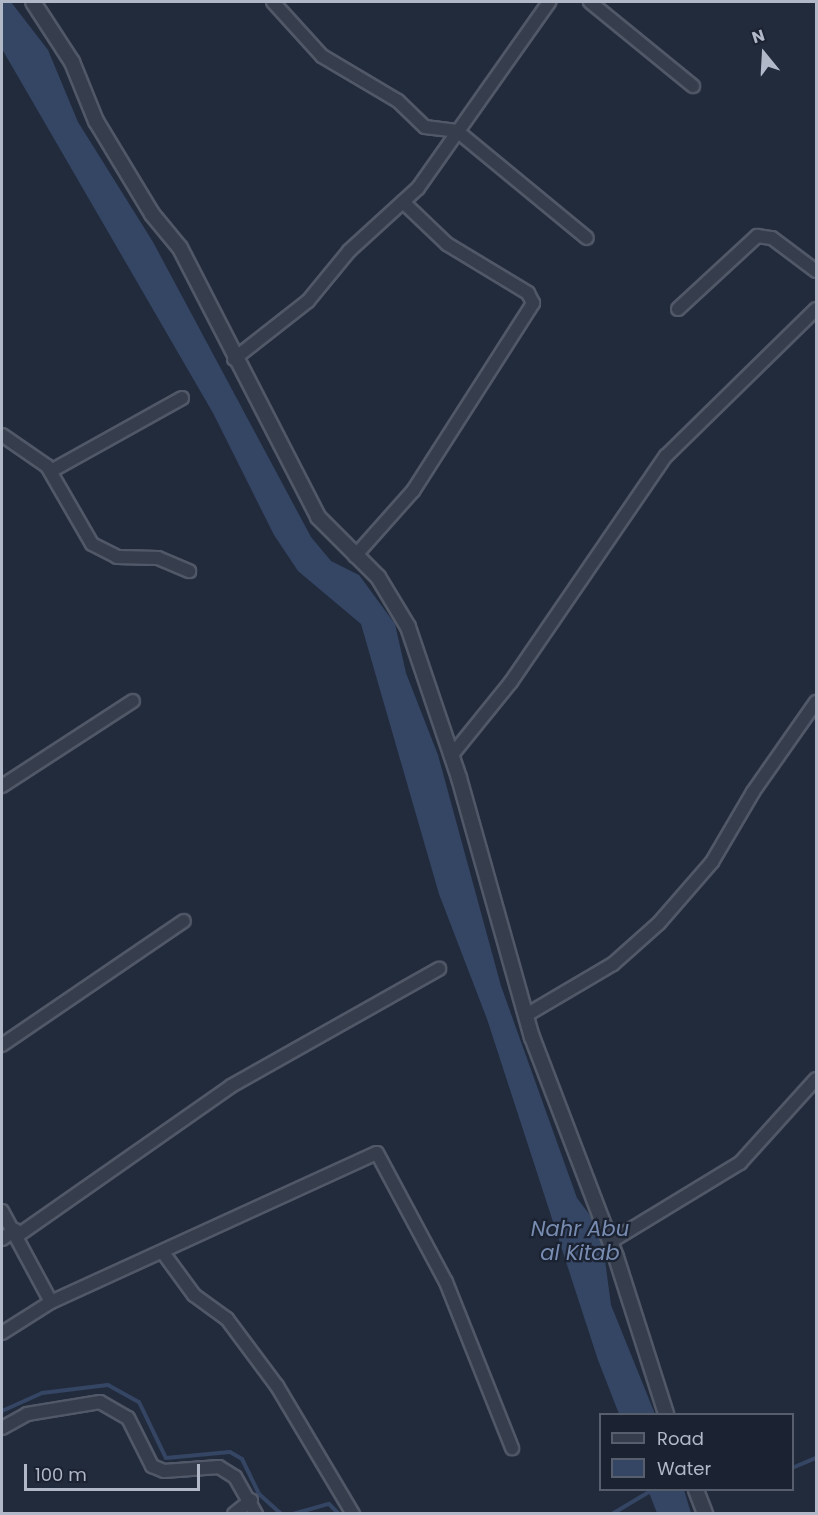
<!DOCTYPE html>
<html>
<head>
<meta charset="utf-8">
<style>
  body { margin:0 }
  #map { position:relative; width:818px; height:1515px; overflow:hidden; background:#222b3c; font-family:Poppins,sans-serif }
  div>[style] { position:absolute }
  .water>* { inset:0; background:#354564 }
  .stream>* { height:4px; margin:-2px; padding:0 2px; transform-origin:2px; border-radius:2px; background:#354564 }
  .roads { filter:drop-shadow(2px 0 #515867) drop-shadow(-2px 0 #515867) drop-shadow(0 2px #515867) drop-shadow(0 -2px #515867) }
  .minor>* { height:12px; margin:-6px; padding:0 6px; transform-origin:6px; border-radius:6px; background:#363d4c }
  .tertiary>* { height:14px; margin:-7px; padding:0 7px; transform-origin:7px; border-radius:7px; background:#363d4c }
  span { translate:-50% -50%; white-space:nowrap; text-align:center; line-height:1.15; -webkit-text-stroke:4.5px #1b2231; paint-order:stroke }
  .water-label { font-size:21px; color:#788cb1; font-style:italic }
  .frame { position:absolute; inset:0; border:3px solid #b1b8c8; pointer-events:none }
  .legend { position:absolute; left:599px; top:1413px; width:195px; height:78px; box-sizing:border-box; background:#1b2231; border:2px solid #575e6d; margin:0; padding:8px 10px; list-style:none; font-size:18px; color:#b1b8c8 }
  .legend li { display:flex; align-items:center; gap:12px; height:30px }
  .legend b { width:30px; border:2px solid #575e6d }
  .north { position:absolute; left:734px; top:24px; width:60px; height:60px; -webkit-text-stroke:4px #1b2231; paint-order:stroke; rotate:342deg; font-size:16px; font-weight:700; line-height:24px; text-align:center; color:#b1b8c8 }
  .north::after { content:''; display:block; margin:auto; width:21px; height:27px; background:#b1b8c8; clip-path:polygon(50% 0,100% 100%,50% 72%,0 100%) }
  .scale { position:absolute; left:24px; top:1464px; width:176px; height:27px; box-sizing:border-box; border:3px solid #b1b8c8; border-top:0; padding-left:8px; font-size:18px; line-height:21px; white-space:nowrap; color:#b1b8c8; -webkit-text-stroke:4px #1b2231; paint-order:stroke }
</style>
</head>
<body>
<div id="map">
  <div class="water">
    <div style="clip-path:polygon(2px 2px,11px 2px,48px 50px,78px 122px,153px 242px,311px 537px,331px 561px,359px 575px,395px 624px,406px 673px,438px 755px,501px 986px,577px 1198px,601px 1230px,611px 1305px,655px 1414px,619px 1414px,598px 1360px,487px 1019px,439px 894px,361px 624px,298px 571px,274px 535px,213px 413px,2px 49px)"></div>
    <div style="clip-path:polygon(648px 1490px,684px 1490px,691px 1513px,657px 1513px)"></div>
  </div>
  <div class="stream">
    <div style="left:2px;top:1411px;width:44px;rotate:-24.2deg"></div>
    <div style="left:42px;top:1393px;width:66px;rotate:-6.9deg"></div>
    <div style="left:108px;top:1385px;width:35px;rotate:29deg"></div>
    <div style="left:139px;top:1402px;width:62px;rotate:64.3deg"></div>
    <div style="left:166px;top:1458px;width:64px;rotate:-5.4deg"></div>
    <div style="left:230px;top:1452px;width:14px;rotate:30deg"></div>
    <div style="left:242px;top:1459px;width:39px;rotate:64deg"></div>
    <div style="left:259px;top:1494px;width:30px;rotate:42deg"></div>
    <div style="left:792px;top:1468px;width:26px;rotate:-23deg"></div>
    <div style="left:293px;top:1514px;width:37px;rotate:-16deg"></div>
    <div style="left:329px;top:1504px;width:14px;rotate:45deg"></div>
    <div style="left:612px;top:1514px;width:43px;rotate:-30.7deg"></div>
  </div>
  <div class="roads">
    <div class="minor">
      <div style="left:273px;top:2px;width:73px;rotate:47.8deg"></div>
      <div style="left:322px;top:56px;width:88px;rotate:30.6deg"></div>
      <div style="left:398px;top:101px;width:37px;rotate:44deg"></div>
      <div style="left:425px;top:127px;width:32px;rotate:7deg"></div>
      <div style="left:457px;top:131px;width:168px;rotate:39.5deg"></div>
      <div style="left:590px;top:2px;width:133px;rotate:39.2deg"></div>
      <div style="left:678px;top:309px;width:108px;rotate:-42.7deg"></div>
      <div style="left:757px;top:236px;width:15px;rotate:8deg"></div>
      <div style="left:772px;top:238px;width:55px;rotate:36.9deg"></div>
      <div style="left:234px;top:359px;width:94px;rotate:-38.1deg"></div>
      <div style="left:308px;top:301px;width:65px;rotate:-50.6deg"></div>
      <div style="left:349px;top:251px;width:93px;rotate:-42.4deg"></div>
      <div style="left:418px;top:188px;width:228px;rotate:-54.8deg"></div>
      <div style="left:2px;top:435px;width:55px;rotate:34.6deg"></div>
      <div style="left:47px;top:466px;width:90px;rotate:60deg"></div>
      <div style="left:92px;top:544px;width:28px;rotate:27deg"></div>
      <div style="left:117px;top:557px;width:41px;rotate:1.4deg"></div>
      <div style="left:158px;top:558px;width:34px;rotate:23deg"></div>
      <div style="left:51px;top:471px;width:150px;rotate:-29.1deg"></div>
      <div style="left:355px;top:556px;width:87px;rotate:-48.3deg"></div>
      <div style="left:413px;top:491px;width:223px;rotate:-57.4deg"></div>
      <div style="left:533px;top:303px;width:11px;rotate:-117deg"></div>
      <div style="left:528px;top:293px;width:95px;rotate:-148.8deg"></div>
      <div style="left:447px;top:244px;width:61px;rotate:-136.3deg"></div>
      <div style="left:451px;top:756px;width:95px;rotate:-51deg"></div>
      <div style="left:511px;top:682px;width:274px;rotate:-55.6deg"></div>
      <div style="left:666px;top:456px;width:210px;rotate:-44.4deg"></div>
      <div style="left:2px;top:786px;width:156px;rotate:-33deg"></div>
      <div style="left:528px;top:1014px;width:99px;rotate:-30.5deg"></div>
      <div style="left:613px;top:964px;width:62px;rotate:-41.7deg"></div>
      <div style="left:659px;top:923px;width:81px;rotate:-49deg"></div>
      <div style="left:712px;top:862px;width:81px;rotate:-59.6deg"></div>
      <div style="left:753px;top:792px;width:110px;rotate:-55deg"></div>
      <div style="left:2px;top:1045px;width:220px;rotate:-34.3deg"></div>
      <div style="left:2px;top:1211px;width:103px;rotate:61.7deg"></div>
      <div style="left:17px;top:1236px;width:261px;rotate:-35deg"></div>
      <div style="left:231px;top:1086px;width:239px;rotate:-29.4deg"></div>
      <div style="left:2px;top:1239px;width:16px;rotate:-35deg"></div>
      <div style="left:610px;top:1242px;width:152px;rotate:-31.3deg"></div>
      <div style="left:740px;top:1163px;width:113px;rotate:-47.9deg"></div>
      <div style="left:164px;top:1254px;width:51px;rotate:53.8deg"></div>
      <div style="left:194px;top:1295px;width:41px;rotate:36deg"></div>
      <div style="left:227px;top:1319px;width:84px;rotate:53.3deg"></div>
      <div style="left:277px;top:1386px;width:149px;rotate:59.3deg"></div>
      <div style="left:2px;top:1333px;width:58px;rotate:-32.3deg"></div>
      <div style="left:51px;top:1302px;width:358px;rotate:-24.6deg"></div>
      <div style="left:377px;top:1153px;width:146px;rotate:61.9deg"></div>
      <div style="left:446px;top:1282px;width:179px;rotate:68.3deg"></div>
      <div style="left:2px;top:1428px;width:29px;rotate:-29deg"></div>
      <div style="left:27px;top:1414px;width:74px;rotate:-9.3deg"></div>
      <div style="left:100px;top:1402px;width:32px;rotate:30deg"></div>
      <div style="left:128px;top:1418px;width:54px;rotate:63.4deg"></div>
      <div style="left:152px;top:1466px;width:13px;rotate:23deg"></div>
      <div style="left:164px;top:1471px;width:55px;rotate:-4.2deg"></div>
      <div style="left:219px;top:1467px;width:19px;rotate:32deg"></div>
      <div style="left:235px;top:1477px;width:43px;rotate:60.4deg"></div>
      <div style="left:234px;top:1514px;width:22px;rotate:-39deg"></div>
    </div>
    <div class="tertiary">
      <div style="left:33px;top:2px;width:72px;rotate:57deg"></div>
      <div style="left:72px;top:62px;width:64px;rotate:67.9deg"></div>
      <div style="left:96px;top:121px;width:109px;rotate:58.9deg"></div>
      <div style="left:152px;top:214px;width:44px;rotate:50.5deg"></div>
      <div style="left:180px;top:248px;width:302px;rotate:62.8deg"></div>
      <div style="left:318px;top:517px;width:85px;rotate:45deg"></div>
      <div style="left:378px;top:577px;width:58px;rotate:59deg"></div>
      <div style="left:408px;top:627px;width:159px;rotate:71.3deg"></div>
      <div style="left:459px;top:778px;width:269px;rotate:74.3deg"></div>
      <div style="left:532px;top:1037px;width:235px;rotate:69.1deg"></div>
      <div style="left:616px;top:1257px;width:165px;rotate:72.3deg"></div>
      <div style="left:696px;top:1490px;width:26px;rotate:69deg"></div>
    </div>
  </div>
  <div class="water-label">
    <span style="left:580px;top:1241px">Nahr Abu<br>al Kitab</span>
  </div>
  <div class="frame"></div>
  <ul class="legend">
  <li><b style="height:8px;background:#363d4c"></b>Road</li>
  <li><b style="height:16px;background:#354564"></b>Water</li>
  </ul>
  <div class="north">N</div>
  <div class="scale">100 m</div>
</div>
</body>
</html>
